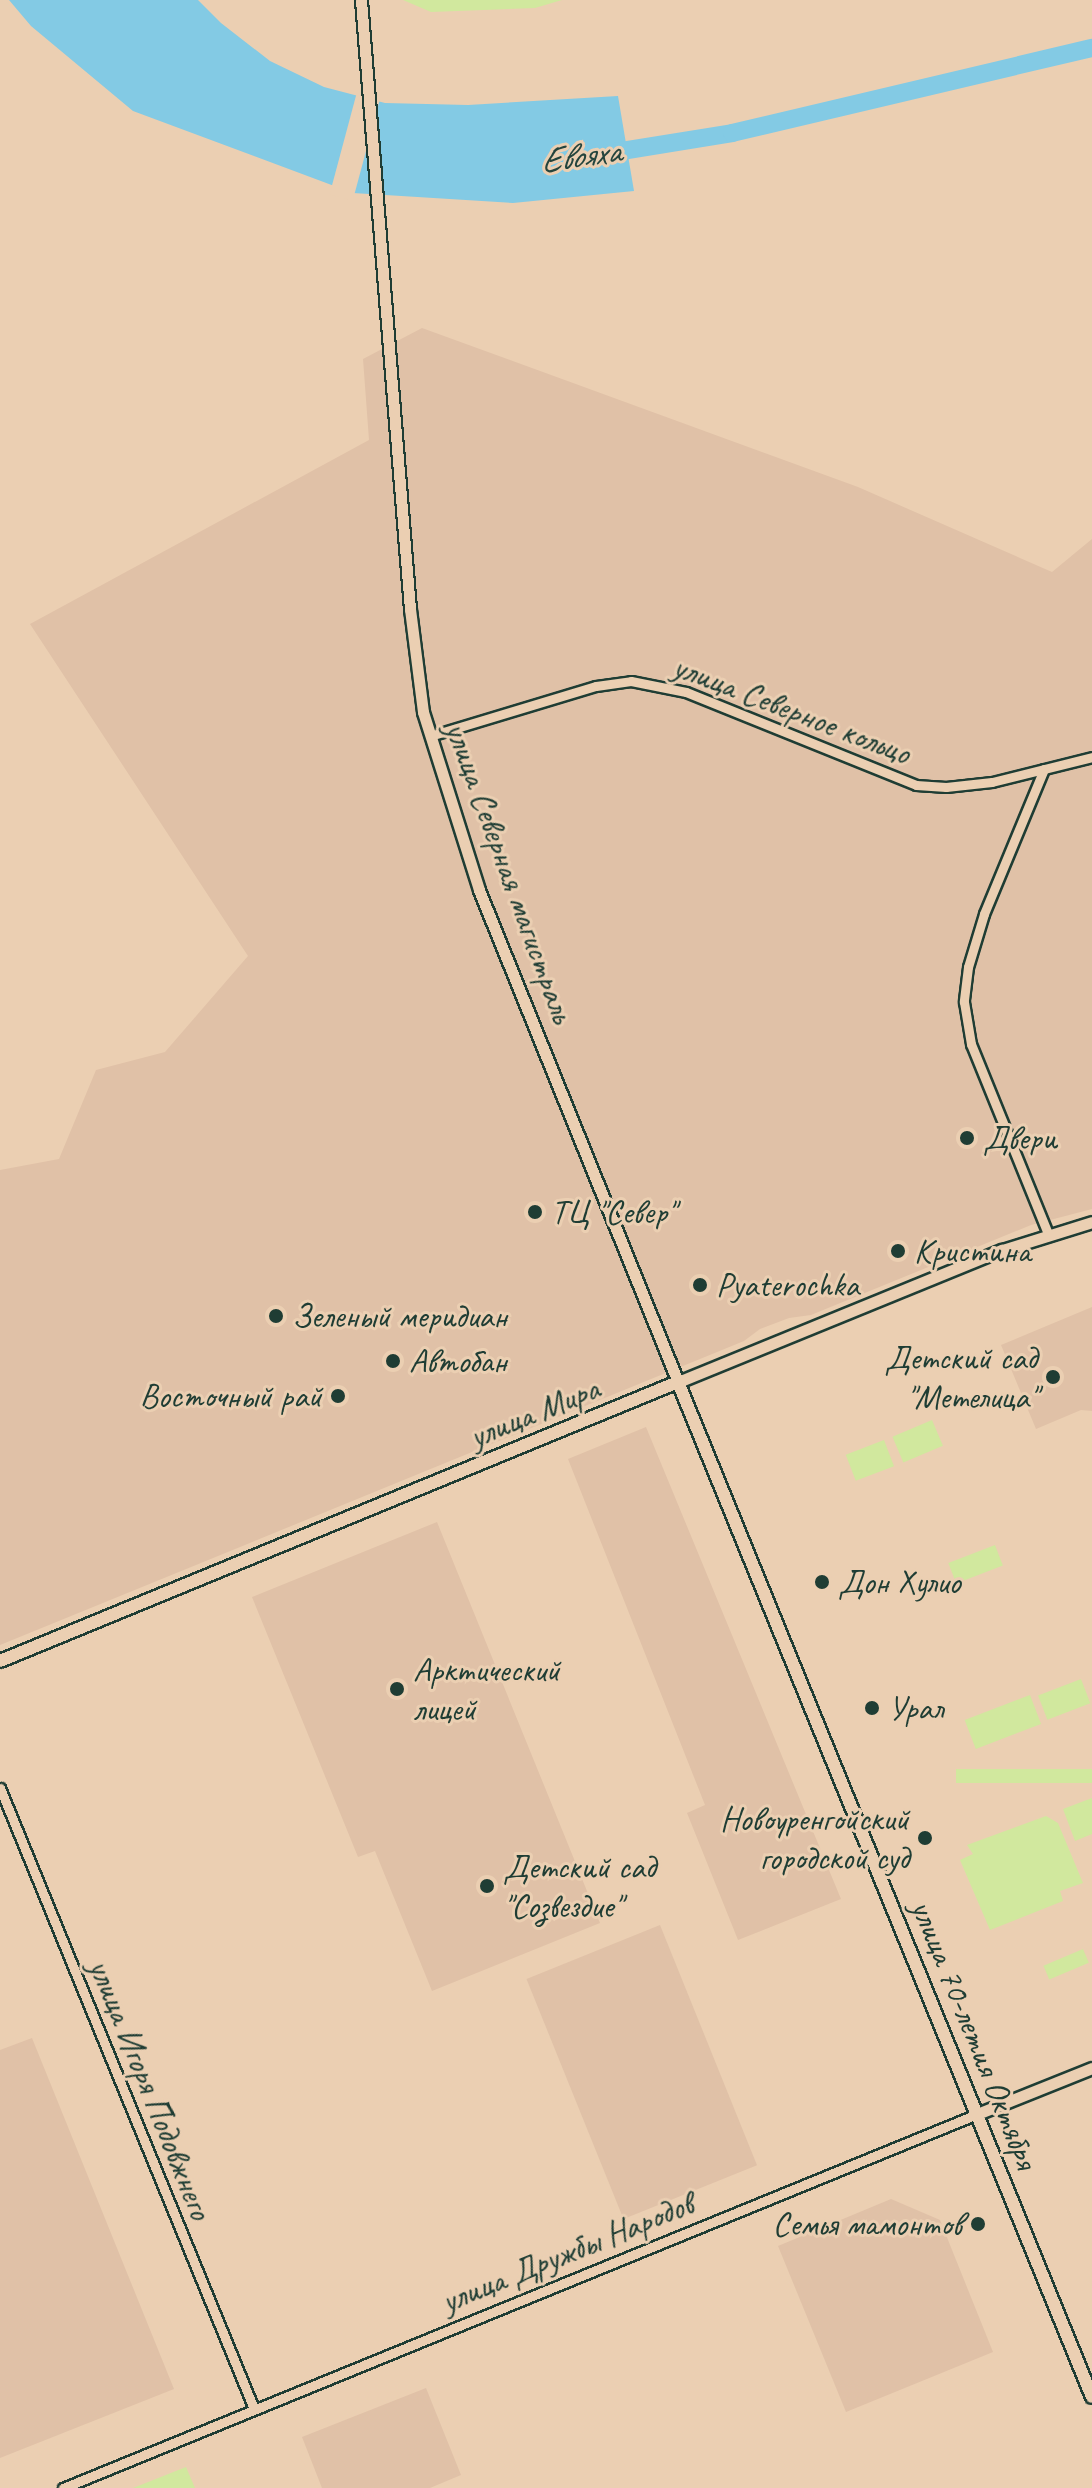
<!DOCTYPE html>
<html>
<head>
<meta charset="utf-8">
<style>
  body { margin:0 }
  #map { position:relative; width:1092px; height:2488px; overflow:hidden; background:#ebcfb2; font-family:Caveat,sans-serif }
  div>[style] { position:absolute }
  .built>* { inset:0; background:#e0c1a7; transform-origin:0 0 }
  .green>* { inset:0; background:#d1e89e; transform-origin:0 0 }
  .water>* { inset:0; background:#83cae4 }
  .pier>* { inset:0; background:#ebcfb2; transform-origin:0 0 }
  .river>* { height:18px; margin:-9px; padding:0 9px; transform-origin:9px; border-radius:9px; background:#83cae4 }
  .roads { filter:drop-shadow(2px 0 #1f3d34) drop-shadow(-2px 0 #1f3d34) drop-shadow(0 2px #1f3d34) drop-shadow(0 -2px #1f3d34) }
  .minor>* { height:9px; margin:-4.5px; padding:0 4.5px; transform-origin:4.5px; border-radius:4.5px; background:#ebcfb2 }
  .tertiary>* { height:11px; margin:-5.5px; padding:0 5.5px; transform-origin:5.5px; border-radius:5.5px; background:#ebcfb2 }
  .secondary>* { height:12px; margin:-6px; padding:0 6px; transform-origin:6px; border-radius:6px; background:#ebcfb2 }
  .dots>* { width:22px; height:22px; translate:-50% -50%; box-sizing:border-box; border:4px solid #ebcfb2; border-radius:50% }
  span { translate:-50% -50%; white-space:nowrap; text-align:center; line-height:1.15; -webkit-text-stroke:6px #ebcfb2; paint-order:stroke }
  .street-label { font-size:34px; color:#1f3d34 }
  .poi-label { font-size:34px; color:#1f3d34 }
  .left { translate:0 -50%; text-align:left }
  .right { translate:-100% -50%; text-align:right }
  .water-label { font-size:36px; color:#24443d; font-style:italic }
</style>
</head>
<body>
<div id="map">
  <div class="built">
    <div style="clip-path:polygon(422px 328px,858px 487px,1052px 572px,1092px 539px,1092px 1209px,1031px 1225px,811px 1315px,789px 1318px,760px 1329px,744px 1341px,0 1645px,0 1170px,59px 1159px,96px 1070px,165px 1052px,248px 956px,30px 624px,369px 440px,363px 359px)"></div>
    <div style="clip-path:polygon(1092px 1307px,1092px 1411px,1081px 1410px,1036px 1429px,1001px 1345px)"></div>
    <div style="clip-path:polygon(646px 1427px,841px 1899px,738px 1940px,687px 1813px,705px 1805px,568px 1459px)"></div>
    <div style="clip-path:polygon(437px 1522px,600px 1923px,432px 1991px,375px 1851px,358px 1857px,252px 1597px)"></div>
    <div style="left:660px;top:1925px;width:259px;height:144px;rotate:68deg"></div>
    <div style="clip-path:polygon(32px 2038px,174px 2389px,0 2458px,0 2050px)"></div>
    <div style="clip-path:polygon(891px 2199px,940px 2220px,993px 2352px,846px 2412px,778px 2246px)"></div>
    <div style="clip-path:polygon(426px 2388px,461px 2475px,430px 2488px,322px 2488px,302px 2437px)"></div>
  </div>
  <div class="green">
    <div style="clip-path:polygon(403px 0,562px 0,535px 8px,431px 12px)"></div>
    <div style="left:932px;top:1420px;width:28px;height:43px;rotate:67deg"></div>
    <div style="left:884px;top:1440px;width:28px;height:41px;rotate:69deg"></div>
    <div style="left:995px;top:1545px;width:22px;height:50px;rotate:69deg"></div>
    <div style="left:1081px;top:1679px;width:26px;height:46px;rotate:69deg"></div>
    <div style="left:1030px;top:1695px;width:31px;height:70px;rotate:69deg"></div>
    <div style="left:1092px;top:1769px;width:14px;height:136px;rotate:90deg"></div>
    <div style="clip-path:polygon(1092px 1798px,1092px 1834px,1075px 1841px,1063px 1809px)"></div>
    <div style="clip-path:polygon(1046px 1816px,1058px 1823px,1083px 1883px,1060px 1891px,1063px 1901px,990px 1930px,960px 1860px,973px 1854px,967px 1845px)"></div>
    <div style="left:1083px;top:1949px;width:15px;height:43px;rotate:67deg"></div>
    <div style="clip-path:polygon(186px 2467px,195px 2488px,133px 2488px)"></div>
  </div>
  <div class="water">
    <div style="clip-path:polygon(9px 0,198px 0,221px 23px,270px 61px,324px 87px,385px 103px,468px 105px,618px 96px,634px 191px,513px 203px,353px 193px,133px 111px,31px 26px)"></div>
  </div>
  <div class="pier">
    <div style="left:357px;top:92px;width:24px;height:106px;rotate:15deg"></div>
  </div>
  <div class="river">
    <div style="left:603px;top:154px;width:131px;rotate:-9.2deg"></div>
    <div style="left:732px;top:133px;width:370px;rotate:-13.3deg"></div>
  </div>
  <div class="roads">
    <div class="minor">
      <div style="left:430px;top:736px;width:173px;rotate:-16.8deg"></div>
      <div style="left:596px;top:686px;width:35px;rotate:-8deg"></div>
      <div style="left:631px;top:681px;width:56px;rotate:11.3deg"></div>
      <div style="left:686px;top:692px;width:248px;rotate:22deg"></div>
      <div style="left:916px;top:785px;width:30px;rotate:4deg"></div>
      <div style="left:946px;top:787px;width:46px;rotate:-6.2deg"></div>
      <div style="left:992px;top:782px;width:103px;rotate:-14deg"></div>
      <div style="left:1044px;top:769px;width:157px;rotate:112.5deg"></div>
      <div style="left:984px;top:914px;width:55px;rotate:106.8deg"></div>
      <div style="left:968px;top:967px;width:35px;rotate:97deg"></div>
      <div style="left:964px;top:1002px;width:43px;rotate:80.5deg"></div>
      <div style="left:971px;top:1044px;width:205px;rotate:67.9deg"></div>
      <div style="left:0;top:1788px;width:671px;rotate:67.75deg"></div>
      <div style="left:63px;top:2488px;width:988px;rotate:-22.25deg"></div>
    </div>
    <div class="tertiary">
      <div style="left:361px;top:0;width:611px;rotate:85.4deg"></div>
      <div style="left:410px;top:609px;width:104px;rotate:82.8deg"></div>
      <div style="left:423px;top:712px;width:187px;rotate:72.5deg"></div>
      <div style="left:479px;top:890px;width:531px;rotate:67.98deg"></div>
      <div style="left:678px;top:1382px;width:350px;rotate:-22.2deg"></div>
      <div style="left:1002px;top:1250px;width:94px;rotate:-17.3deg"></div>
      <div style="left:977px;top:2114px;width:124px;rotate:-21.8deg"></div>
    </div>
    <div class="secondary">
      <div style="left:0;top:1661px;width:733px;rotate:-22.37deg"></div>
      <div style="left:678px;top:1382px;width:1096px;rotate:67.81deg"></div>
    </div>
  </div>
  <div class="dots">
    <div style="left:967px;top:1138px;background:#1f3d34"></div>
    <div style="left:535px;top:1212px;background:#1f3d34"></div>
    <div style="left:898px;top:1251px;background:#1f3d34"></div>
    <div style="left:700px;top:1285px;background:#1f3d34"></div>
    <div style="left:276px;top:1316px;background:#1f3d34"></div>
    <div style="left:393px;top:1361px;background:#1f3d34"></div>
    <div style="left:1053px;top:1377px;background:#1f3d34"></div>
    <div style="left:338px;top:1396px;background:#1f3d34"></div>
    <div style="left:822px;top:1582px;background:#1f3d34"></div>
    <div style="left:397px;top:1689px;background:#1f3d34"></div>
    <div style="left:872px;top:1708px;background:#1f3d34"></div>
    <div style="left:925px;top:1838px;background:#1f3d34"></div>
    <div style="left:487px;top:1886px;background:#1f3d34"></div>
    <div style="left:978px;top:2224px;background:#1f3d34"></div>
  </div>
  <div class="street-label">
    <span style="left:792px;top:709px;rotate:21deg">улица Северное кольцо</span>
    <span style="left:510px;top:872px;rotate:70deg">улица Северная магистраль</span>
    <span style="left:534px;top:1412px;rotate:-22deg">улица Мира</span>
    <span style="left:975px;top:2034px;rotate:68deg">улица 70-летия Октября</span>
    <span style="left:151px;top:2089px;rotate:68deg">улица Игоря Подовжнего</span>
    <span style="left:567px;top:2252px;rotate:-22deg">улица Дружбы Народов</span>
  </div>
  <div class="poi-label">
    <span class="left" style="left:983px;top:1138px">Двери</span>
    <span class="left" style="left:551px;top:1212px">ТЦ "Север"</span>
    <span class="left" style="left:914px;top:1251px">Кристина</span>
    <span class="left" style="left:716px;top:1285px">Pyaterochka</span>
    <span class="left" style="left:292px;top:1316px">Зеленый меридиан</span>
    <span class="right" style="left:1037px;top:1377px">Детский сад<br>"Метелица"</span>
    <span class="left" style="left:409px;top:1361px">Автобан</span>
    <span class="right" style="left:322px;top:1396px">Восточный рай</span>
    <span class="left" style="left:838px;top:1582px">Дон Хулио</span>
    <span class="left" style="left:413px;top:1689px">Арктический<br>лицей</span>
    <span class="left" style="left:888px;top:1708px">Урал</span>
    <span class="right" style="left:909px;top:1838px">Новоуренгойский<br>городской суд</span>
    <span class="left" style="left:503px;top:1886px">Детский сад<br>"Созвездие"</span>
    <span class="right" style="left:962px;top:2224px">Семья мамонтов</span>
  </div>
  <div class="water-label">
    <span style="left:580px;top:156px;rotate:-8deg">Евояха</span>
  </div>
</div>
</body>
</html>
